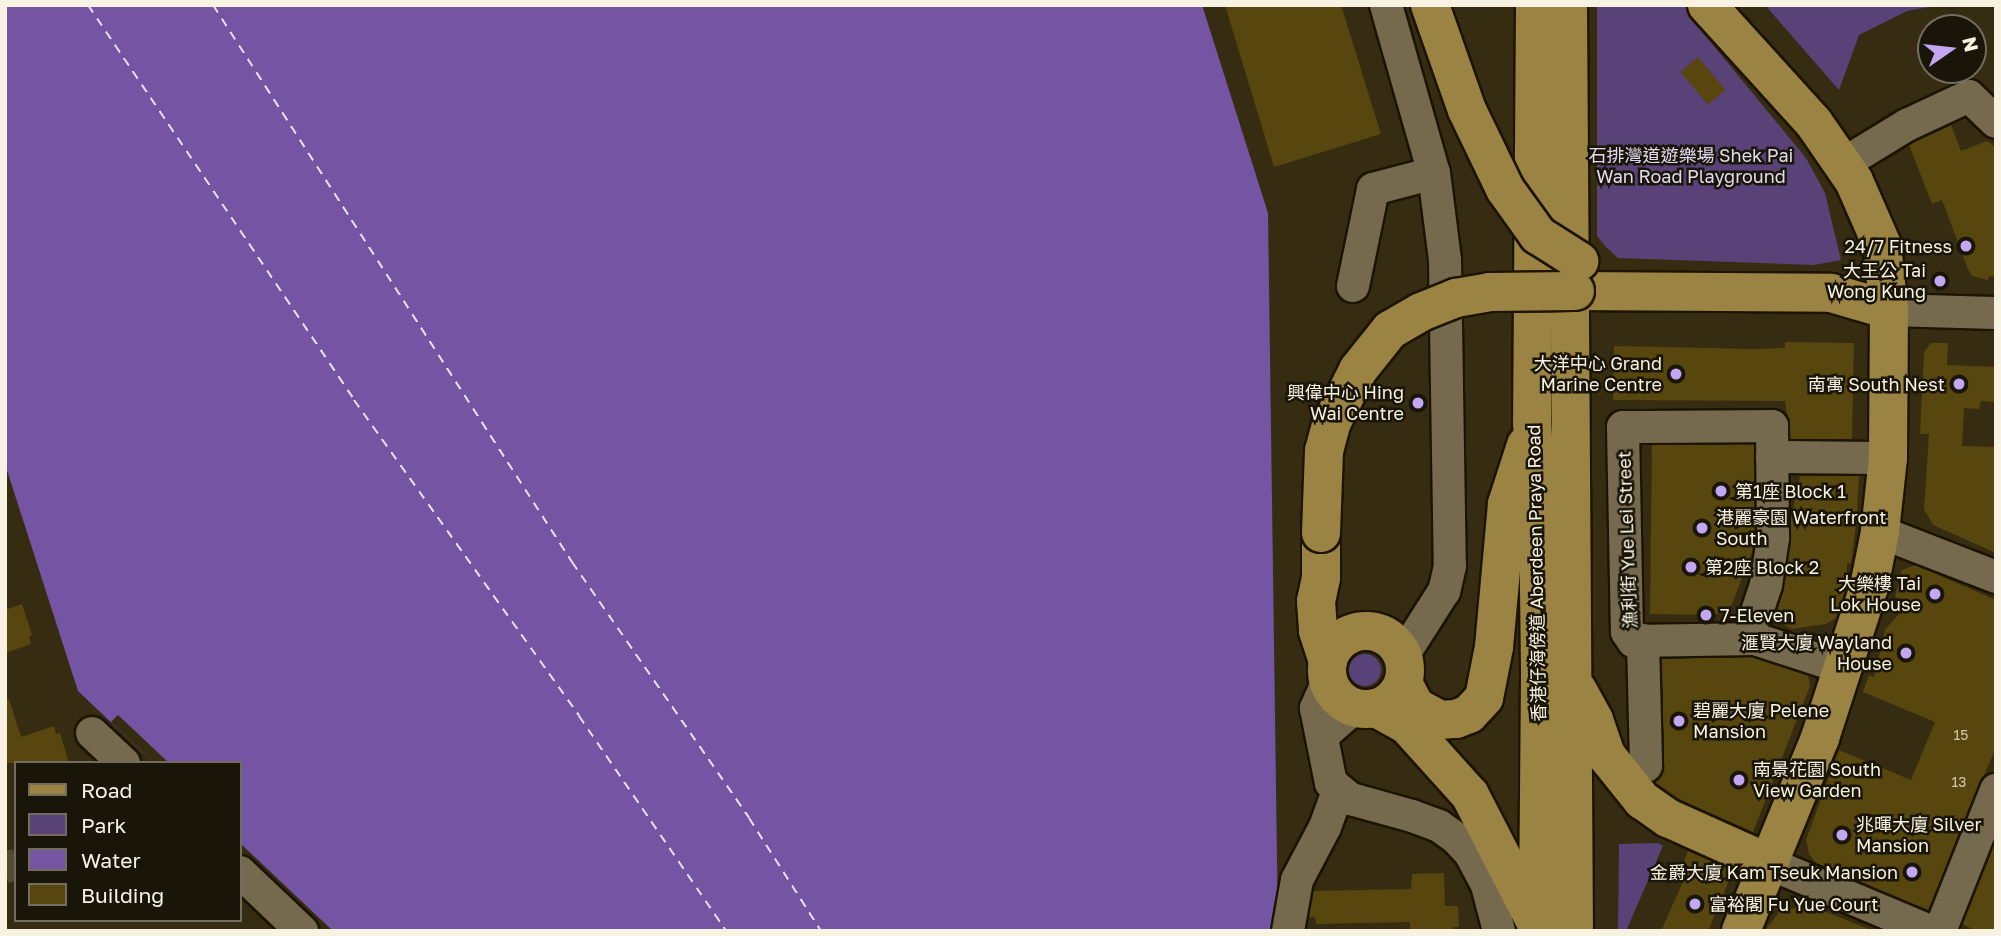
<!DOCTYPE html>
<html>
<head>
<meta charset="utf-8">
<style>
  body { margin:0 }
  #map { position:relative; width:2001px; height:936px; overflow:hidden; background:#362c11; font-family:"Golos Text","Noto Sans TC",sans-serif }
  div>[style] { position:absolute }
  .green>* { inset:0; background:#584278 }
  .round { border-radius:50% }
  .water>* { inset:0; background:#7555a3 }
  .pier>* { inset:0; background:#362c11 }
  .ferry>* { height:2px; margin-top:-1px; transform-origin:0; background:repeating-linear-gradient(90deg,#e7e0f6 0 9px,transparent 0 16px) }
  .building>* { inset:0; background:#58460f; transform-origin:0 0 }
  .minor-tunnel>* { height:32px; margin-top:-16px; transform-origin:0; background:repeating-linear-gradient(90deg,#534a30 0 32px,transparent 0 48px) }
  .roads { filter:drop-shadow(2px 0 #1d1400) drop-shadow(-2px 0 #1d1400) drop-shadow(0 2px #1d1400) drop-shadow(0 -2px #1d1400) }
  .minor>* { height:32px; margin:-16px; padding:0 16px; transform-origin:16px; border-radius:16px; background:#766a4e }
  .major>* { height:38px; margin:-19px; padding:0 19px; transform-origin:19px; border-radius:19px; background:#9a8343 }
  .major>.ring { margin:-19px; padding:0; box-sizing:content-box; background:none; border:38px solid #9a8343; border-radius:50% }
  .bridges { filter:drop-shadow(2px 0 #1d1400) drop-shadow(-2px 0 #1d1400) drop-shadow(0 2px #1d1400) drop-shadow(0 -2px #1d1400) }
  .major-bridge>* { height:38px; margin:-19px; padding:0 19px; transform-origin:19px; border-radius:19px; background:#9a8343 }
  .dots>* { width:19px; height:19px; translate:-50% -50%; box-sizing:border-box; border:4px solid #191509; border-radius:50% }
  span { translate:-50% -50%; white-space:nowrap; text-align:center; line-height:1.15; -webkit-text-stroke:5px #191509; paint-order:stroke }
  .number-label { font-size:14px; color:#d0c7ad }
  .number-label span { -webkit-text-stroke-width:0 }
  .park-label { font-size:18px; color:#e0d9ef }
  .poi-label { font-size:18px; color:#f8f2e2 }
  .right { translate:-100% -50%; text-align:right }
  .left { translate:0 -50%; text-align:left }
  .street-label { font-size:18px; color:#f8f2e2 }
  .frame { position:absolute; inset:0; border:7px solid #f8f2e2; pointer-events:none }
  .legend { position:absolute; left:14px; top:761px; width:228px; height:161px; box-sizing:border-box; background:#191509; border:2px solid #726d60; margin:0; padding:9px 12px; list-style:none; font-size:21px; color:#f8f2e2 }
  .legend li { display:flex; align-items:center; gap:14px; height:35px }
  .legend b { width:35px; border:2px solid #726d60 }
  .north { position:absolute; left:1917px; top:14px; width:70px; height:70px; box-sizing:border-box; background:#191509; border:2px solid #726d60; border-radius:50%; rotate:76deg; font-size:19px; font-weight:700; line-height:28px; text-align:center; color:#f8f2e2 }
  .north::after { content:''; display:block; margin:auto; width:24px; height:32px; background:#c3a7f2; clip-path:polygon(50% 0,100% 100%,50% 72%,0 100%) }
</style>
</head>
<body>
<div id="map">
  <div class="green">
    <div style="clip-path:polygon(1597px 5px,1685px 5px,1704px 34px,1806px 158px,1825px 193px,1841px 260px,1814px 265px,1618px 258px,1606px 247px,1597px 236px)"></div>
    <div style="clip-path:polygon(1765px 5px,1940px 5px,1907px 11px,1859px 35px,1839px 90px)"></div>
    <div class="round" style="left:1349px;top:654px;width:32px;height:32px"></div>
    <div style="clip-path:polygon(1658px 843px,1663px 846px,1626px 931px,1618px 931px,1619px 844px)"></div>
  </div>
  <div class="water">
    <div style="clip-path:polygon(5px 5px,1202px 5px,1268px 213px,1278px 931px,333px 931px,240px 843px,240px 763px,154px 763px,78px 691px,5px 464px)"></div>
  </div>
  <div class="pier">
    <div style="clip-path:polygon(118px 715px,169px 763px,154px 763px,111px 722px)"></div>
  </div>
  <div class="ferry">
    <div style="left:88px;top:5px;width:476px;rotate:56deg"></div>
    <div style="left:354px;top:400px;width:388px;rotate:54.5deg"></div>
    <div style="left:579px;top:716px;width:260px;rotate:55.6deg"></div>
    <div style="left:213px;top:5px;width:663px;rotate:57.2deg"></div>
    <div style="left:572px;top:562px;width:311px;rotate:55.3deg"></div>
    <div style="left:749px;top:818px;width:134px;rotate:57.5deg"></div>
  </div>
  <div class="building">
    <div style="clip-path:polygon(1225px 5px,1341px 5px,1381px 134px,1274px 167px)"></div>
    <div style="left:1698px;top:57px;width:43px;height:23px;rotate:50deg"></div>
    <div style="clip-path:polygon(1951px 125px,1961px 151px,1987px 141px,1996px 148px,1996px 277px,1989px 276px,1988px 280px,1972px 276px,1968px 269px,1942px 200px,1932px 204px,1909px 145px)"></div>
    <div style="clip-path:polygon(1785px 342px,1854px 343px,1852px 439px,1790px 439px,1785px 401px,1613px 400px,1614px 346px,1753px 349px,1785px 348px)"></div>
    <div style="clip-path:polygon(1931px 343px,1948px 343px,1947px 365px,1996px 367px,1996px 402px,1981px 401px,1979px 409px,1964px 408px,1962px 446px,1996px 447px,1996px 553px,1933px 525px,1924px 509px,1929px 434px,1920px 434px,1924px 352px)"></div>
    <div style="clip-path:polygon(1754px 444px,1755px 537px,1752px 552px,1732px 604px,1725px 611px,1714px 615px,1650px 614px,1652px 445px)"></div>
    <div style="clip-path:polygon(1800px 476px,1859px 476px,1857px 517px,1851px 563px,1847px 563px,1846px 588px,1836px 618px,1826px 624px,1792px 629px,1783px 624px,1777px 610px,1784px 588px,1791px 519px)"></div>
    <div style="clip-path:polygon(1915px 565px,1996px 600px,1996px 747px,1928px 910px,1816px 863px,1809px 854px,1806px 840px,1839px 750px,1911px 780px,1935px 722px,1863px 692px,1869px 675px,1874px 677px,1885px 630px,1908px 603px,1895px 597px,1902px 570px)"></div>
    <div style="clip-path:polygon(22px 604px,32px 635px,29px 636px,31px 644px,5px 653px,5px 610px)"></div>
    <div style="clip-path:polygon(1752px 657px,1808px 675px,1810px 686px,1753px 832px,1679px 799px,1655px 782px,1662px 775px,1664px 766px,1662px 659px)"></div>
    <div style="clip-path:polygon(5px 699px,9px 699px,21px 737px,54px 726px,56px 734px,60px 733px,69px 763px,5px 763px)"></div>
    <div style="clip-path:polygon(1996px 840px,1996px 931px,1977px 931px,1962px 924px)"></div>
    <div style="clip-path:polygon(1688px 851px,1733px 871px,1708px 931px,1661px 931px,1685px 877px,1679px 874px)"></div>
    <div style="clip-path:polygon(1444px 873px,1445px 906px,1458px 906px,1459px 927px,1453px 927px,1453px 931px,1410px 930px,1410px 922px,1316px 924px,1315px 917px,1309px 917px,1314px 891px,1411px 889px,1412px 874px)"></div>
    <div style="clip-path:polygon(1809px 905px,1871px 930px,1871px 931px,1765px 931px,1779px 912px)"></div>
  </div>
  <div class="minor-tunnel">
    <div style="left:5px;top:867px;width:11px;rotate:-10deg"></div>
  </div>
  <div class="roads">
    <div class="minor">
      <div style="left:1386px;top:5px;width:175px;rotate:74.1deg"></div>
      <div style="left:1434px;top:173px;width:88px;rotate:82.8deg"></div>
      <div style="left:1445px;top:260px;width:306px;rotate:89.1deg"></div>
      <div style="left:1450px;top:566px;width:26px;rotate:103deg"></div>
      <div style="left:1444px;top:591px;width:78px;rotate:122.5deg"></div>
      <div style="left:1843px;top:164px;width:75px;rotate:-31.4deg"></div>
      <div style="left:1907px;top:125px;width:68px;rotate:-25.1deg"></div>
      <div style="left:1969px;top:96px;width:37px;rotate:44deg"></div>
      <div style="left:1353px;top:286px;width:99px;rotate:-78.3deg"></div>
      <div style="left:1373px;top:189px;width:63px;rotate:-14.7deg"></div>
      <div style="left:1889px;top:310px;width:107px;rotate:1.6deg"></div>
      <div style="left:1772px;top:457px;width:116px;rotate:0.5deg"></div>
      <div style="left:1880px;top:532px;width:124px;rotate:21.2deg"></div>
      <div style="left:1748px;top:639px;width:57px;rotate:-71.6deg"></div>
      <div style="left:1766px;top:585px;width:48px;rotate:-81.5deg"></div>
      <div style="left:1773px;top:538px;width:112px;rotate:-90.5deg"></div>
      <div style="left:1772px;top:426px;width:149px;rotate:179.6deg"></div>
      <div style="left:1623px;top:427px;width:205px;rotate:88.9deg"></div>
      <div style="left:1627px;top:632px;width:11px;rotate:56deg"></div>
      <div style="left:1633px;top:641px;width:122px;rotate:-0.9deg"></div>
      <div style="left:1755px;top:639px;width:94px;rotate:18deg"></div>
      <div style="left:1643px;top:640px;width:126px;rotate:88.6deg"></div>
      <div style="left:1328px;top:681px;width:30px;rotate:114deg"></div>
      <div style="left:1316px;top:708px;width:76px;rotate:78.7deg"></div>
      <div style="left:1331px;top:783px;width:26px;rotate:39deg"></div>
      <div style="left:1351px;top:799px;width:63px;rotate:15.6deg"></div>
      <div style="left:1412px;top:816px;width:29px;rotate:20deg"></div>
      <div style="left:1439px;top:826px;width:21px;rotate:35deg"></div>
      <div style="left:1456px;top:838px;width:21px;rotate:47deg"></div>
      <div style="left:1470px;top:853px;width:36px;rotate:62deg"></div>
      <div style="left:1487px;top:885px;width:48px;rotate:75.4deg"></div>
      <div style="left:92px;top:733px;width:44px;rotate:43.2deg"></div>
      <div style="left:1322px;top:736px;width:43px;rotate:-41.2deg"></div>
      <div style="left:1768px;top:863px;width:176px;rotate:22.8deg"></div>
      <div style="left:240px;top:872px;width:86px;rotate:43.6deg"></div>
      <div style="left:1288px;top:931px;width:52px;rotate:-80deg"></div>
      <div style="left:1297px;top:880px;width:60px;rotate:-62.2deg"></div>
      <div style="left:1325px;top:827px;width:38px;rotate:-70deg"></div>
      <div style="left:1940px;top:931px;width:152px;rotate:-68.3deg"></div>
    </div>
    <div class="major">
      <div style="left:1535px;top:5px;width:418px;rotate:90.4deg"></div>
      <div style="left:1532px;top:423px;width:83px;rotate:85.9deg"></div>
      <div style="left:1538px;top:506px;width:172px;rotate:89.3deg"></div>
      <div style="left:1540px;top:678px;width:253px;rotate:90.5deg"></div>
      <div style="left:1568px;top:5px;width:926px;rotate:89.63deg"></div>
      <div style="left:1707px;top:5px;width:159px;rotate:47.8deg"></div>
      <div style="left:1814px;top:123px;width:70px;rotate:55.4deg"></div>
      <div style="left:1854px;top:181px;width:70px;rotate:66.4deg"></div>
      <div style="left:1882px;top:245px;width:65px;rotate:83.9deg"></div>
      <div style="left:1889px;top:310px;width:148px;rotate:90.4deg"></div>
      <div style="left:1888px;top:458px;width:74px;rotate:96.2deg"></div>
      <div style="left:1880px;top:532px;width:56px;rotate:101.3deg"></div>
      <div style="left:1869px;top:587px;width:159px;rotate:108deg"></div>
      <div style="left:1820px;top:738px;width:209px;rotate:112.3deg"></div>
      <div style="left:1575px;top:291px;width:256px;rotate:0.4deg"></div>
      <div style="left:1831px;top:293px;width:60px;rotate:16.3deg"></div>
      <div style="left:1321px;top:533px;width:45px;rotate:90deg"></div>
      <div style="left:1321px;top:578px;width:24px;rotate:102deg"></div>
      <div style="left:1316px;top:601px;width:30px;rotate:86deg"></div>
      <div style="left:1318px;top:631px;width:32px;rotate:72deg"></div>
      <div class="ring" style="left:1327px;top:631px;width:40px;height:40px"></div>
      <div style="left:1403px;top:683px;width:27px;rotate:62deg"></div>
      <div style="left:1416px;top:707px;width:27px;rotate:28deg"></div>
      <div style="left:1440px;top:720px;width:16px;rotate:-4deg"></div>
      <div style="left:1456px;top:719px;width:14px;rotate:-21deg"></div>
      <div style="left:1469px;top:714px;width:22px;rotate:-47deg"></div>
      <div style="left:1484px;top:698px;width:52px;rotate:-78.9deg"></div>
      <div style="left:1494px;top:647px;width:144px;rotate:-84.8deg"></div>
      <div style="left:1507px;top:504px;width:62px;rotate:-72.1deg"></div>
      <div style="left:1577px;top:689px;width:35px;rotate:61deg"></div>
      <div style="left:1594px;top:720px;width:37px;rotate:71deg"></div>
      <div style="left:1606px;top:755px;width:58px;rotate:51.3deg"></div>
      <div style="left:1642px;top:800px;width:32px;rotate:35deg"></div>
      <div style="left:1668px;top:818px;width:110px;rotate:24.2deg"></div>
      <div style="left:1376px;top:708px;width:35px;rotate:29deg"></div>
      <div style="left:1407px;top:725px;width:94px;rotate:48deg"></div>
      <div style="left:1470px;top:795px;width:146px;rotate:62.7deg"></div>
    </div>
  </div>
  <div class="bridges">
    <div class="major-bridge">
      <div style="left:1430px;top:5px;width:111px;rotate:70.6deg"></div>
      <div style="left:1467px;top:110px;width:88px;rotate:64.3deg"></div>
      <div style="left:1505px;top:189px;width:57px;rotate:54.3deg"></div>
      <div style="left:1538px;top:235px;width:49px;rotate:32.4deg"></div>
      <div style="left:1321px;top:533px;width:82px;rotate:-87.9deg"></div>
      <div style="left:1324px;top:451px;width:30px;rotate:-75deg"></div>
      <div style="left:1332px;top:422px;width:58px;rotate:-63.4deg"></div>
      <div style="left:1358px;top:370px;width:51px;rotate:-51.3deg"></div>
      <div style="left:1390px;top:330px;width:36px;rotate:-30deg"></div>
      <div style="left:1421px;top:312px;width:38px;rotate:-22deg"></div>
      <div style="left:1456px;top:298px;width:35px;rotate:-10deg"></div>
      <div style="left:1490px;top:292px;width:85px;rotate:-0.7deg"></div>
    </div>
  </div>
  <div class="dots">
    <div style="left:1966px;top:246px;background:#c3a7f2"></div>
    <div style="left:1940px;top:281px;background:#c3a7f2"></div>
    <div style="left:1676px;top:374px;background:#c3a7f2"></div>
    <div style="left:1959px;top:384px;background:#c3a7f2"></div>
    <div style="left:1418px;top:403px;background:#c3a7f2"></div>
    <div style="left:1721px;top:491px;background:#c3a7f2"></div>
    <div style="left:1702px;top:528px;background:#c3a7f2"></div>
    <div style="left:1691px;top:567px;background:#c3a7f2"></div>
    <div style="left:1935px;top:594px;background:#c3a7f2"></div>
    <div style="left:1706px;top:615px;background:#c3a7f2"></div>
    <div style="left:1906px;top:653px;background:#c3a7f2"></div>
    <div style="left:1679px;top:721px;background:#c3a7f2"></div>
    <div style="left:1739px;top:780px;background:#c3a7f2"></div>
    <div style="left:1842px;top:835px;background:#c3a7f2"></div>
    <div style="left:1912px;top:872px;background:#c3a7f2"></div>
    <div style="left:1695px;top:904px;background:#c3a7f2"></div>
  </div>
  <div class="number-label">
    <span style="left:1961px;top:735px">15</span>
    <span style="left:1959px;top:782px">13</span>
  </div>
  <div class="park-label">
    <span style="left:1691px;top:166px">石排灣道遊樂場 Shek Pai<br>Wan Road Playground</span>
  </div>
  <div class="poi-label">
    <span class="right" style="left:1952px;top:246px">24/7 Fitness</span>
    <span class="right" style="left:1926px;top:281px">大王公 Tai<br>Wong Kung</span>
    <span class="right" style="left:1662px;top:374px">大洋中心 Grand<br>Marine Centre</span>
    <span class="right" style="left:1945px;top:384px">南寓 South Nest</span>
    <span class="right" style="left:1404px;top:403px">興偉中心 Hing<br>Wai Centre</span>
    <span class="left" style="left:1735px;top:491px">第1座 Block 1</span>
    <span class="left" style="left:1716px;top:528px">港麗豪園 Waterfront<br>South</span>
    <span class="left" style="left:1705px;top:567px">第2座 Block 2</span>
    <span class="right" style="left:1921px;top:594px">大樂樓 Tai<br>Lok House</span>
    <span class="left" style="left:1720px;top:615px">7-Eleven</span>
    <span class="right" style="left:1892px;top:653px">滙賢大廈 Wayland<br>House</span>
    <span class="left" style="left:1693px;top:721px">碧麗大廈 Pelene<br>Mansion</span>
    <span class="left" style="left:1753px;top:780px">南景花園 South<br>View Garden</span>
    <span class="left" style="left:1856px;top:835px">兆暉大廈 Silver<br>Mansion</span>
    <span class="right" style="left:1898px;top:872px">金爵大廈 Kam Tseuk Mansion</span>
    <span class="left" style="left:1709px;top:904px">富裕閣 Fu Yue Court</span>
  </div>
  <div class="street-label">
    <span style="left:1627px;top:540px;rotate:-92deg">漁利街 Yue Lei Street</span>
    <span style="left:1536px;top:573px;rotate:-91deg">香港仔海傍道 Aberdeen Praya Road</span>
  </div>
  <div class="frame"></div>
  <ul class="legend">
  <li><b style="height:9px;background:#9a8343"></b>Road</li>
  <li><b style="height:19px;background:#584278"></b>Park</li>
  <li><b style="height:19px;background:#7555a3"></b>Water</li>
  <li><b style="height:19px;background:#58460f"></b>Building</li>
  </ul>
  <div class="north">N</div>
</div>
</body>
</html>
